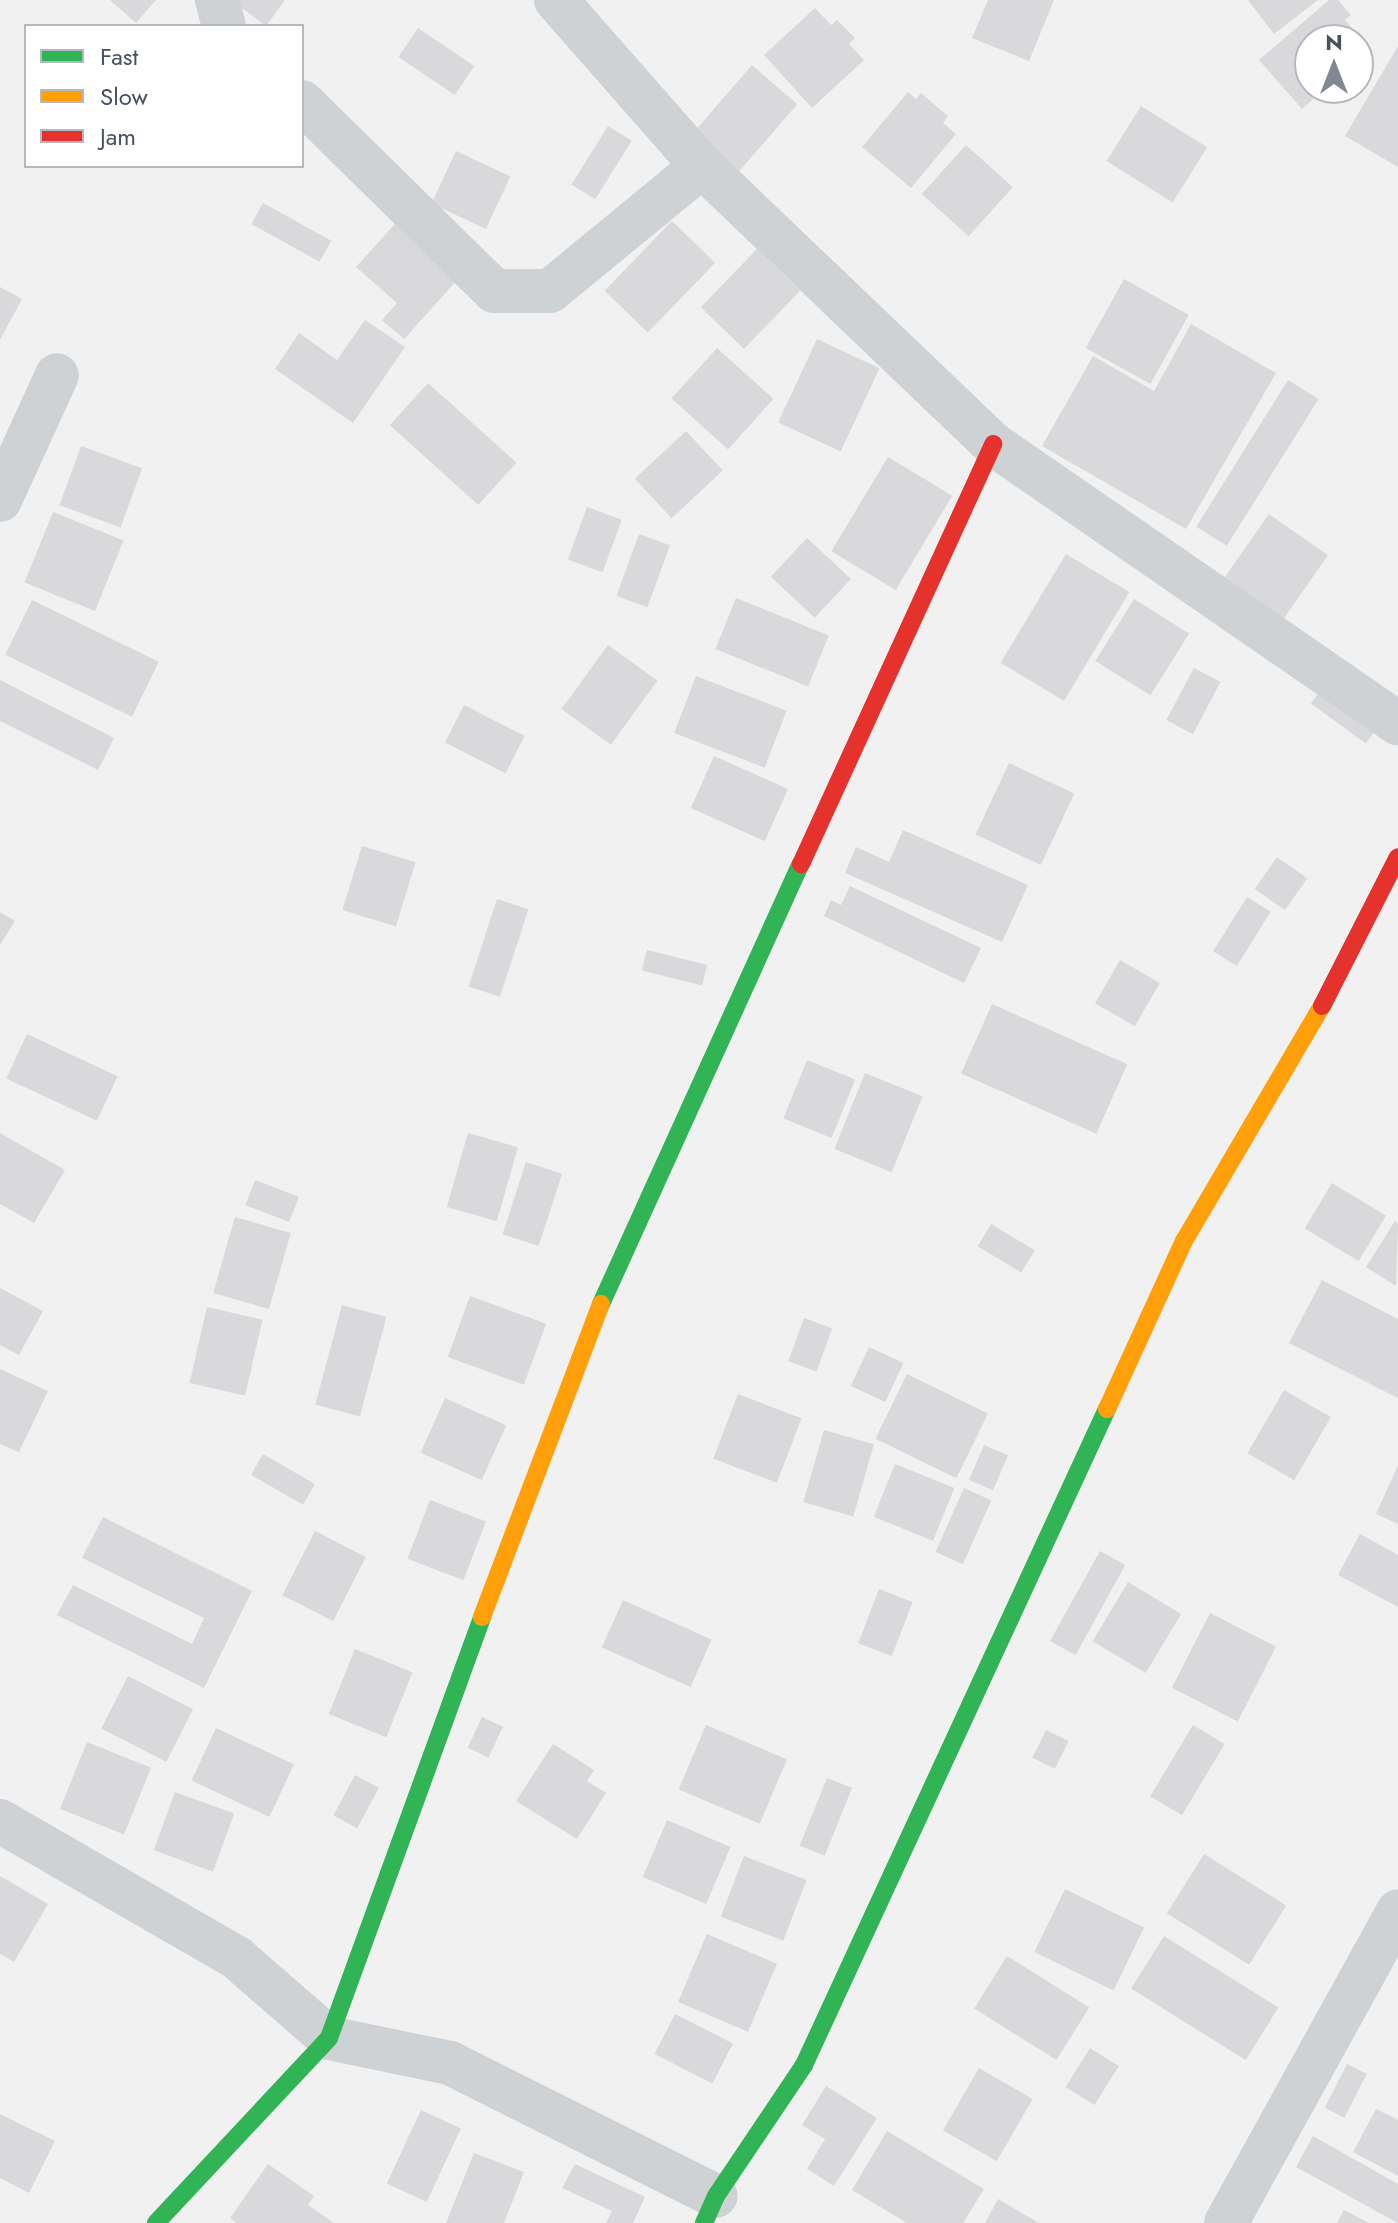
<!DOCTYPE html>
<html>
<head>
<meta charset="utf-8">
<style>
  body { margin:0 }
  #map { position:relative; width:1398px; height:2223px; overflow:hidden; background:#f2f1f1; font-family:Jost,sans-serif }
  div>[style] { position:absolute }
  .building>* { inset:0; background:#d9d9db; transform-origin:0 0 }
  .street>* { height:44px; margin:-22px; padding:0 22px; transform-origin:22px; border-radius:22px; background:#cfd2d5 }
  .fast>* { height:18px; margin:-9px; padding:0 9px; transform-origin:9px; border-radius:9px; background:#30b455 }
  .slow>* { height:18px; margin:-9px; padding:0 9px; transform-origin:9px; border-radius:9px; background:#ff9f0a }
  .jam>* { height:18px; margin:-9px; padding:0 9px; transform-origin:9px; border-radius:9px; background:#e5322d }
  span { translate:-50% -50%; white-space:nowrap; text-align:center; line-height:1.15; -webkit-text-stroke:7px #fff; paint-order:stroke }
  .legend { position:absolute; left:24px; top:24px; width:280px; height:144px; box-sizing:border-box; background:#fff; border:2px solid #b5b9bf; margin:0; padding:10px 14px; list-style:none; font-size:24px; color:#46505f }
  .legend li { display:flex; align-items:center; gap:16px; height:40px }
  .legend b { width:40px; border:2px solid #b5b9bf }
  .north { position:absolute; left:1294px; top:24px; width:80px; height:80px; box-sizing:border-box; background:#fff; border:2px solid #b5b9bf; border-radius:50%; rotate:0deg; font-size:22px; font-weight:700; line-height:32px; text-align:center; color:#46505f }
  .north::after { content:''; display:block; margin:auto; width:28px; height:36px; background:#828892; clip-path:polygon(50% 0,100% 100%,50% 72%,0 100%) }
</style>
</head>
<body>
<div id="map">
  <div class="building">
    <div style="clip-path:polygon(110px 0,156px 0,136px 23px)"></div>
    <div style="clip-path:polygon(231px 0,285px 0,266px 26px)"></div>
    <div style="clip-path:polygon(988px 0,1054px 0,1029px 61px,972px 38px)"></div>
    <div style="clip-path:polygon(1248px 0,1318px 0,1274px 34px)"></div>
    <div style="clip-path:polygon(1329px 0,1338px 0,1351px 15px,1345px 20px,1371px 50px,1358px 61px,1358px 40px,1310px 40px,1310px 88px,1326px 88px,1302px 109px,1259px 60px)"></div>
    <div style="clip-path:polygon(815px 8px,831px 25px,837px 20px,855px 38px,849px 44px,864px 60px,812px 108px,764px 55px)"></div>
    <div style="left:418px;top:28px;width:68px;height:35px;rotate:34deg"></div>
    <div style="clip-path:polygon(1398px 46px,1398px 167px,1345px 136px)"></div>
    <div style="left:752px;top:65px;width:60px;height:89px;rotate:41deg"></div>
    <div style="clip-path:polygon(908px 92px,916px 99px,921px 93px,948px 116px,943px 123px,956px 134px,911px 188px,862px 147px)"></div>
    <div style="left:1141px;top:106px;width:78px;height:65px;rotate:32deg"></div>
    <div style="left:608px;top:126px;width:28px;height:69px;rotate:32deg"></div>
    <div style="left:966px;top:145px;width:63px;height:66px;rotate:42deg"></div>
    <div style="left:456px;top:151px;width:60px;height:58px;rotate:25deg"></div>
    <div style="left:263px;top:203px;width:78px;height:24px;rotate:29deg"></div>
    <div style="left:672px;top:221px;width:60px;height:97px;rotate:44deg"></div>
    <div style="clip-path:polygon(395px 224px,458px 279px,404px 339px,382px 320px,397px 303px,356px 267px)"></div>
    <div style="left:757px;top:249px;width:60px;height:81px;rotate:44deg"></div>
    <div style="left:1124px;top:279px;width:74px;height:79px;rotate:29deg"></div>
    <div style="clip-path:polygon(0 287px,22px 299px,0 340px)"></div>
    <div style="clip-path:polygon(365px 320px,405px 347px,353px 423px,275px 369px,299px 333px,337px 360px)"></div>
    <div style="clip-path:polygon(1191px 324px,1276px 373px,1186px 529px,1042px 446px,1093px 356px,1154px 391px)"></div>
    <div style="left:817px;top:339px;width:69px;height:92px;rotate:25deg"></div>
    <div style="left:717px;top:348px;width:76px;height:68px;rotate:42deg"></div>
    <div style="left:1288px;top:380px;width:36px;height:173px;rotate:32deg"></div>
    <div style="left:428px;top:383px;width:119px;height:57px;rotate:42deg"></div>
    <div style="left:686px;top:431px;width:54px;height:70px;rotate:47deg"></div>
    <div style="left:81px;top:446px;width:65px;height:63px;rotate:20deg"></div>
    <div style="left:888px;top:457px;width:75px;height:110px;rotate:31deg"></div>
    <div style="left:587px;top:507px;width:37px;height:56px;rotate:20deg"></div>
    <div style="left:53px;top:512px;width:76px;height:76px;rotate:22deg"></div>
    <div style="left:1269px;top:514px;width:72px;height:81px;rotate:35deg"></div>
    <div style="left:639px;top:534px;width:33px;height:66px;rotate:20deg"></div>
    <div style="left:807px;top:538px;width:60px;height:53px;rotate:43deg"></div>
    <div style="left:1066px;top:554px;width:74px;height:127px;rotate:31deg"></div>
    <div style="left:736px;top:598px;width:100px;height:55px;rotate:22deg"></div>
    <div style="left:1134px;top:599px;width:65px;height:73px;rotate:32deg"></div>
    <div style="left:32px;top:600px;width:141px;height:61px;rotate:26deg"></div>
    <div style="left:608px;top:645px;width:61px;height:79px;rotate:36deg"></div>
    <div style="left:1194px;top:668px;width:30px;height:59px;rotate:28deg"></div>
    <div style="left:696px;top:676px;width:97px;height:61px;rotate:21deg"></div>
    <div style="clip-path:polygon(0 680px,114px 738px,98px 770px,0 721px)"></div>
    <div style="left:1325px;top:684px;width:68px;height:24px;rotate:36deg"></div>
    <div style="left:464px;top:705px;width:68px;height:42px;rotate:27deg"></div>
    <div style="left:714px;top:756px;width:81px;height:57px;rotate:24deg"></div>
    <div style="left:1009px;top:763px;width:72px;height:79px;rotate:25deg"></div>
    <div style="clip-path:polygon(903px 830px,1028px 885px,1002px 942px,845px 873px,856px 847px,889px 862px)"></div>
    <div style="left:362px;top:846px;width:56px;height:67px;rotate:17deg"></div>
    <div style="left:1277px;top:857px;width:37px;height:39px;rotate:35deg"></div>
    <div style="clip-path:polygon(850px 886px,981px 948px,964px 983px,824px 916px,831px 900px,841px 905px)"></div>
    <div style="left:1247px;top:897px;width:28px;height:64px;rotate:32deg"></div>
    <div style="left:497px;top:899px;width:33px;height:92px;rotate:18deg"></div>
    <div style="clip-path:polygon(0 912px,15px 921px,0 945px)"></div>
    <div style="left:647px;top:950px;width:62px;height:21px;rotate:14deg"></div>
    <div style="left:1120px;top:960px;width:46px;height:50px;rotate:30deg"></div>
    <div style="left:992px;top:1004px;width:148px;height:76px;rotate:24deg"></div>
    <div style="left:27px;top:1034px;width:100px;height:49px;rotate:25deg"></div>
    <div style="left:807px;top:1060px;width:52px;height:63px;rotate:22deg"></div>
    <div style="left:865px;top:1073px;width:62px;height:82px;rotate:22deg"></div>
    <div style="clip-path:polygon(0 1133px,65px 1170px,34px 1223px,0 1204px)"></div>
    <div style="left:468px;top:1133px;width:52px;height:77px;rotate:16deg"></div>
    <div style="left:526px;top:1162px;width:38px;height:76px;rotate:18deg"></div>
    <div style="left:255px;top:1180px;width:47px;height:27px;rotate:21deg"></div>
    <div style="left:1332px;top:1183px;width:63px;height:53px;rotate:31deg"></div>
    <div style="left:235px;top:1217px;width:58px;height:79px;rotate:16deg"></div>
    <div style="clip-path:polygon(1395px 1221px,1398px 1224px,1396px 1286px,1366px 1267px)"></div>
    <div style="left:991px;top:1224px;width:51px;height:26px;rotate:31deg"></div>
    <div style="clip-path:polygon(1322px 1280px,1398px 1319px,1398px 1398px,1289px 1343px)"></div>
    <div style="clip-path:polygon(0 1288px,43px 1311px,19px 1355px,0 1345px)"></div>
    <div style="left:470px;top:1296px;width:81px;height:65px;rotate:20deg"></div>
    <div style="left:342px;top:1305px;width:46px;height:103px;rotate:15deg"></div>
    <div style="left:207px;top:1307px;width:57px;height:78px;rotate:13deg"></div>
    <div style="left:804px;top:1318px;width:30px;height:46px;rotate:20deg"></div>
    <div style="left:869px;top:1347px;width:38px;height:43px;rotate:25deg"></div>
    <div style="clip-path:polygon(0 1369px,48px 1391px,19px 1452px,0 1444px)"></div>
    <div style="left:907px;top:1374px;width:90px;height:72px;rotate:26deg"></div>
    <div style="left:1284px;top:1390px;width:54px;height:73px;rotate:30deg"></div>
    <div style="left:738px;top:1394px;width:68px;height:69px;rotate:21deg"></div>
    <div style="left:445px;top:1398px;width:67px;height:60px;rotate:24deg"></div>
    <div style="left:824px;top:1430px;width:52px;height:75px;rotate:16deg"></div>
    <div style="left:984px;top:1445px;width:26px;height:38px;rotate:23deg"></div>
    <div style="left:263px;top:1454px;width:60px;height:24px;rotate:30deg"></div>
    <div style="left:895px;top:1464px;width:64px;height:57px;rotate:22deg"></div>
    <div style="clip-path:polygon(1398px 1465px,1398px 1524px,1376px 1514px)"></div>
    <div style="left:964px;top:1488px;width:30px;height:70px;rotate:24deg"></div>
    <div style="left:430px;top:1500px;width:60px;height:63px;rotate:21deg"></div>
    <div style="clip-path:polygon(103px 1517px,252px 1591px,204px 1688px,57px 1615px,73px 1585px,192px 1644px,204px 1618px,82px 1558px)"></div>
    <div style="left:315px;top:1531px;width:57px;height:72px;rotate:27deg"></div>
    <div style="clip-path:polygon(1360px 1534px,1398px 1555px,1398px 1607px,1338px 1575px)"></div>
    <div style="left:1100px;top:1551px;width:29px;height:103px;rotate:29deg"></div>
    <div style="left:1128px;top:1582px;width:62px;height:69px;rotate:31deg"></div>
    <div style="left:879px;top:1589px;width:36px;height:58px;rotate:21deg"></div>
    <div style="left:623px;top:1600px;width:97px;height:52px;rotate:24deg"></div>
    <div style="left:1210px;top:1613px;width:74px;height:84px;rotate:27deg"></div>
    <div style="left:355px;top:1649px;width:62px;height:70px;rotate:22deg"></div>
    <div style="left:128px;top:1676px;width:73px;height:59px;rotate:27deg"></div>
    <div style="left:482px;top:1717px;width:23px;height:34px;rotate:25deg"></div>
    <div style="left:706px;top:1725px;width:88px;height:70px;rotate:23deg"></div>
    <div style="left:1193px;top:1725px;width:37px;height:83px;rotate:31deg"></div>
    <div style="left:216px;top:1728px;width:86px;height:58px;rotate:25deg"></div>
    <div style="left:1046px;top:1730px;width:25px;height:31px;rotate:26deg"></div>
    <div style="left:87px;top:1742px;width:69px;height:72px;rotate:22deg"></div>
    <div style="clip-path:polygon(553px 1744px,594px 1770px,587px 1781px,606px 1793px,577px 1839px,516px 1801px)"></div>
    <div style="left:355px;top:1775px;width:27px;height:46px;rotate:28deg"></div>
    <div style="left:827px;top:1778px;width:27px;height:73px;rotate:22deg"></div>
    <div style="left:175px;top:1792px;width:63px;height:62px;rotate:20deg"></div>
    <div style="left:667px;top:1820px;width:69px;height:62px;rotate:23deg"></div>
    <div style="left:1204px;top:1854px;width:97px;height:70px;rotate:32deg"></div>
    <div style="left:744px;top:1856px;width:67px;height:65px;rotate:21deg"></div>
    <div style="clip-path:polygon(0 1876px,48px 1904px,14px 1962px,0 1954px)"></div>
    <div style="left:1065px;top:1889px;width:88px;height:70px;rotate:26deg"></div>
    <div style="left:707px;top:1934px;width:76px;height:74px;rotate:23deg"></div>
    <div style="left:1164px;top:1936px;width:135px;height:62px;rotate:32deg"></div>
    <div style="left:1007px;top:1956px;width:97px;height:62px;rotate:32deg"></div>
    <div style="left:675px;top:2014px;width:65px;height:45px;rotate:27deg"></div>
    <div style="left:1090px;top:2048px;width:34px;height:46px;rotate:32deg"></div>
    <div style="left:1347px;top:2064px;width:22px;height:49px;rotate:27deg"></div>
    <div style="left:979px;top:2068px;width:62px;height:72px;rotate:30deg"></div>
    <div style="clip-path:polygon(826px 2086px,877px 2118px,834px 2186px,807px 2169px,825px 2139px,802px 2125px)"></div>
    <div style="clip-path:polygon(1376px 2109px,1398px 2120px,1398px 2176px,1353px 2152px)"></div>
    <div style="left:421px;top:2110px;width:44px;height:81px;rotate:25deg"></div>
    <div style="clip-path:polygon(0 2114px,55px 2141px,29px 2193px,0 2178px)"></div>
    <div style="clip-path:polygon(887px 2131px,984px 2189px,963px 2223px,907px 2223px,852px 2190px)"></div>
    <div style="clip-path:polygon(1313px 2136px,1398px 2184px,1398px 2223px,1296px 2167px)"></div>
    <div style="clip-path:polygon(474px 2153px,524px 2172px,504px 2223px,446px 2223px)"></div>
    <div style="clip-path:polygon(268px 2164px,314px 2196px,308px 2205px,334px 2223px,237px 2223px,230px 2218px)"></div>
    <div style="clip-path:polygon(575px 2164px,645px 2197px,633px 2223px,606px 2223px,612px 2211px,562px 2188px)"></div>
    <div style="clip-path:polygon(998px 2199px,1039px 2223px,985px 2223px)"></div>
    <div style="clip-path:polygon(1344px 2210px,1369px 2223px,1337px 2223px)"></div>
  </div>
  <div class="street">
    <div style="left:217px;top:0;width:27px;rotate:75deg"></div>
    <div style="left:556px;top:0;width:221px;rotate:48.7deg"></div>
    <div style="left:702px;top:166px;width:402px;rotate:43.7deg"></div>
    <div style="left:993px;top:444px;width:492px;rotate:34.6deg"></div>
    <div style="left:302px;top:102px;width:269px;rotate:44.5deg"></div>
    <div style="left:494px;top:291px;width:56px"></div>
    <div style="left:550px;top:291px;width:197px;rotate:-39.4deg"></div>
    <div style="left:0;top:500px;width:137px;rotate:-65.5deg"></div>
    <div style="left:0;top:1821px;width:274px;rotate:30deg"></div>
    <div style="left:237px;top:1958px;width:122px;rotate:41deg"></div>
    <div style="left:329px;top:2038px;width:124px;rotate:11.7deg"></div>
    <div style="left:450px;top:2063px;width:297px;rotate:26.6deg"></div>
    <div style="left:1226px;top:2223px;width:356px;rotate:-61.1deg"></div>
  </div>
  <div class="fast">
    <div style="left:601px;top:1304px;width:483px;rotate:-65.6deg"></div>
    <div style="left:156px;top:2223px;width:253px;rotate:-46.9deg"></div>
    <div style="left:329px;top:2038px;width:448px;rotate:-70deg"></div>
    <div style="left:704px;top:2223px;width:30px;rotate:-66deg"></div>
    <div style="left:716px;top:2196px;width:158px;rotate:-56.1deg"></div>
    <div style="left:804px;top:2065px;width:723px;rotate:-65.21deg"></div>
  </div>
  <div class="slow">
    <div style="left:1107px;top:1409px;width:185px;rotate:-65.4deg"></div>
    <div style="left:1184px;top:1241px;width:273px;rotate:-59.6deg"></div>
    <div style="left:482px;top:1617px;width:335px;rotate:-69.2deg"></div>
  </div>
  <div class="jam">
    <div style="left:801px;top:864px;width:462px;rotate:-65.4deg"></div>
    <div style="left:1322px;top:1006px;width:167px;rotate:-63deg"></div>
  </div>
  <ul class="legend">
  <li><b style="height:10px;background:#30b455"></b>Fast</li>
  <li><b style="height:10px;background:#ff9f0a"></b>Slow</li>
  <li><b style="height:10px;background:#e5322d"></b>Jam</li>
  </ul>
  <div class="north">N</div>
</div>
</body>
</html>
